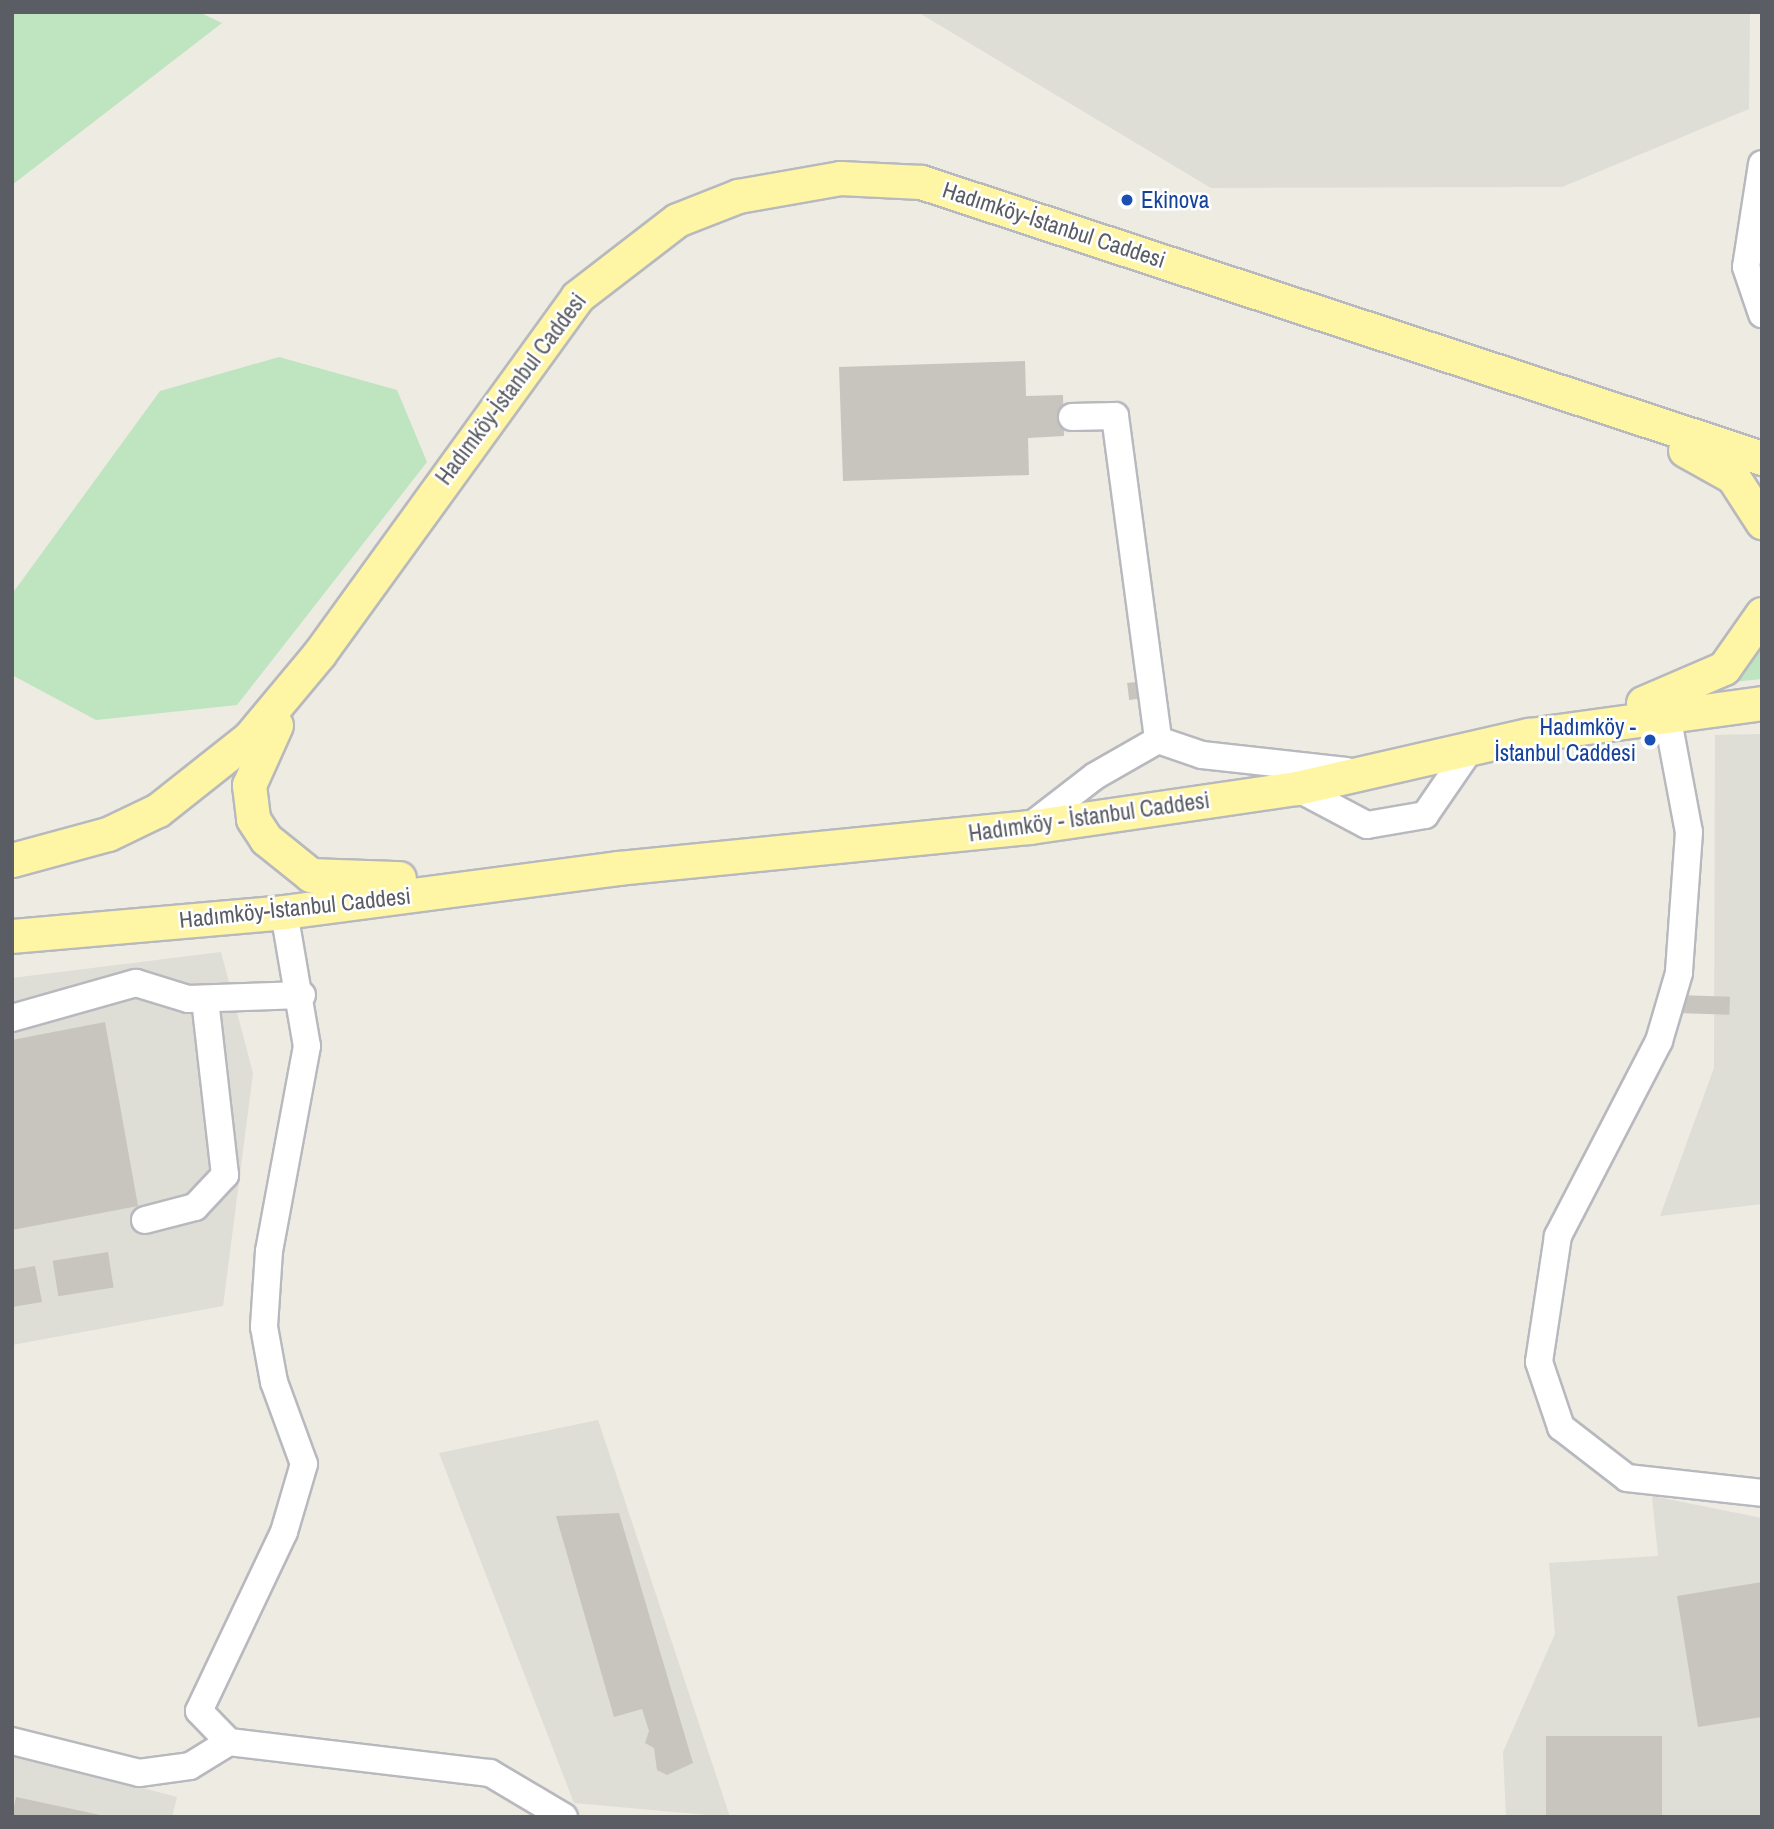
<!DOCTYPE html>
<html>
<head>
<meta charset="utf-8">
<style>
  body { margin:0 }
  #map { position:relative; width:1774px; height:1829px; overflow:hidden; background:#edebe2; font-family:"Archivo Narrow",sans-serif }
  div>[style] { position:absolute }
  .industrial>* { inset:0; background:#deddd6 }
  .green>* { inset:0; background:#bee5c0 }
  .building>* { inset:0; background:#c8c5bf; transform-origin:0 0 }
  .roads { filter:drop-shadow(2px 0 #b7b9be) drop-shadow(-2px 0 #b7b9be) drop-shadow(0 2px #b7b9be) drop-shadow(0 -2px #b7b9be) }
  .minor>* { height:26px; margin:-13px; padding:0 13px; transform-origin:13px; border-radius:13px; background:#fff }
  .major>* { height:33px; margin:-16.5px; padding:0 16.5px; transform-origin:16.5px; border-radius:16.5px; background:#fff6a5 }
  .dots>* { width:19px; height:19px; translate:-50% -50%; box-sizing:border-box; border:4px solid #fff; border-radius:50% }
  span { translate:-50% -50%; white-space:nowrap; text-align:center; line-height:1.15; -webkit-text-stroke:5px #fff; paint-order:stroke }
  .transit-label { font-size:23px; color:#164399 }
  .left { translate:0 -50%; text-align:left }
  .right { translate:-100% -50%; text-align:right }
  .street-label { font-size:23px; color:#5a5d63 }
  .frame { position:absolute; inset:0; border:14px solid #5a5d63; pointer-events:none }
</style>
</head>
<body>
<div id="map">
  <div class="industrial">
    <div style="clip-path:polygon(1750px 12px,1749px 109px,1562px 187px,1211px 188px,921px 14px)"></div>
    <div style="clip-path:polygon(1762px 734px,1762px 1204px,1660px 1216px,1714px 1068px,1715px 735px)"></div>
    <div style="clip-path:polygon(221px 952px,253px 1073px,223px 1306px,12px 1345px,12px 978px)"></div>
    <div style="clip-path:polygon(598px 1420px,730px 1817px,574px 1803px,439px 1453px)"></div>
    <div style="clip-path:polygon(1652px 1496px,1762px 1518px,1762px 1817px,1506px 1817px,1503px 1752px,1555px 1634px,1549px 1563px,1658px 1556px)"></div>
    <div style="clip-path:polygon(12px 1754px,177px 1797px,172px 1817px,12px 1817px)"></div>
  </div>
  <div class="green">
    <div style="clip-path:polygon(12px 12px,199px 12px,222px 23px,12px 185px)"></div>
    <div style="clip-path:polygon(279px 357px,397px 390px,427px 462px,237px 705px,96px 720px,12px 675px,12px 594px,160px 391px)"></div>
    <div style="clip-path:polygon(1762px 642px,1762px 679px,1723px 683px)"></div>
  </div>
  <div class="building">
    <div style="clip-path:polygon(1025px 361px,1026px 396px,1063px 395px,1064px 436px,1028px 438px,1029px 475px,843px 481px,839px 367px)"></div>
    <div style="left:1144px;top:681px;width:17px;height:17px;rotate:83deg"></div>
    <div style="left:1678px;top:995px;width:52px;height:18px;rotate:2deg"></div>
    <div style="clip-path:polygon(105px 1022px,138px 1206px,12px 1230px,12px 1040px)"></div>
    <div style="left:108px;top:1252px;width:36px;height:56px;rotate:81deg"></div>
    <div style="clip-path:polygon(35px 1266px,42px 1302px,12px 1307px,12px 1270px)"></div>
    <div style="clip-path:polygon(619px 1513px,693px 1763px,667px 1775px,657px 1770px,654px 1748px,645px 1743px,649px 1731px,642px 1709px,614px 1717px,556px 1516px)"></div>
    <div style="clip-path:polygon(1762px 1582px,1762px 1717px,1698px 1727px,1677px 1596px)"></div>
    <div style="left:1546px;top:1736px;width:116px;height:81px"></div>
    <div style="clip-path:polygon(16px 1797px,105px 1816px,105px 1817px,12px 1817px)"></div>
  </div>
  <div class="roads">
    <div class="minor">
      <div style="left:1762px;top:164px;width:104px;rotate:98.8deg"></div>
      <div style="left:1746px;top:267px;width:50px;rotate:71.2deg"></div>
      <div style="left:1072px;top:417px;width:43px;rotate:-1.3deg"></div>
      <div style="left:1115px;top:416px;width:327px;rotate:82.4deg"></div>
      <div style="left:1667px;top:715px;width:119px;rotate:79.4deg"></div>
      <div style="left:1689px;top:832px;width:141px;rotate:94.1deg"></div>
      <div style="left:1679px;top:973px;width:71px;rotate:106.4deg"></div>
      <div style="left:1659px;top:1041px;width:220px;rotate:117.4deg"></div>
      <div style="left:1558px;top:1236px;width:127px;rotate:98.6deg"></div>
      <div style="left:1539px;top:1362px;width:69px;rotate:71.3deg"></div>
      <div style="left:1561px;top:1427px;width:83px;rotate:37.7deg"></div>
      <div style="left:1627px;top:1478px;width:136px;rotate:6.3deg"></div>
      <div style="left:1297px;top:788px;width:79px;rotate:27.9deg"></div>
      <div style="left:1367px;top:825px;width:59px;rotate:-9.8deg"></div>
      <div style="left:1425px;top:815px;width:78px;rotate:-55.5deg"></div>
      <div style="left:1029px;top:827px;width:83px;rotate:-37.7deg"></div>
      <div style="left:1095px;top:776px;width:73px;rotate:-29.7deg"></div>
      <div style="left:1158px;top:740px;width:46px;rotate:18.8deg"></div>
      <div style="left:1202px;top:755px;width:145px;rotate:6.3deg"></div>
      <div style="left:284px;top:912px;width:136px;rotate:80.3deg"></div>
      <div style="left:307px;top:1046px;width:208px;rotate:100.5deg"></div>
      <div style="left:269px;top:1251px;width:76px;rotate:93.8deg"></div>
      <div style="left:264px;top:1327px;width:56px;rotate:79.7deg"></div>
      <div style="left:274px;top:1382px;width:87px;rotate:69.9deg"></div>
      <div style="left:304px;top:1464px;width:71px;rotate:106.4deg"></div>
      <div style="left:284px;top:1532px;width:198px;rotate:115.4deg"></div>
      <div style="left:199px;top:1711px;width:43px;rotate:45.9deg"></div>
      <div style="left:229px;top:1742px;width:263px;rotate:6.8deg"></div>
      <div style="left:490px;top:1773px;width:86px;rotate:30.7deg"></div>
      <div style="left:12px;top:1018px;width:129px;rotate:-15.8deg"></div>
      <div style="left:136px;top:983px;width:54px;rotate:17.1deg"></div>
      <div style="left:188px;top:999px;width:114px;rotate:-2deg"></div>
      <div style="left:145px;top:1220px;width:52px;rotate:-14.6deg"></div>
      <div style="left:195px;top:1207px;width:44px;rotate:-46.8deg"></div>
      <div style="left:225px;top:1175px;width:177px;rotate:-96.5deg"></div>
      <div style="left:12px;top:1741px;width:131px;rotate:14.1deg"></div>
      <div style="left:139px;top:1773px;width:51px;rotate:-7.8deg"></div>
      <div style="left:190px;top:1766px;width:46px;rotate:-31.6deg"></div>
    </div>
    <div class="major">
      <div style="left:1685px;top:450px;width:55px;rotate:29.4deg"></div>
      <div style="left:1733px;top:477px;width:54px;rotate:57.2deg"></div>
      <div style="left:1643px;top:703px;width:88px;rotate:-23.4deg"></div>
      <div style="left:1724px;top:668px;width:66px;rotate:-54.9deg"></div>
      <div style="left:276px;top:725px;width:66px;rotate:114.2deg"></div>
      <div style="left:249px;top:785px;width:34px;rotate:83deg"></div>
      <div style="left:253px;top:819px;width:24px;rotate:57deg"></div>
      <div style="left:266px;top:839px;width:58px;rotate:38.7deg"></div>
      <div style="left:311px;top:875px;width:88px;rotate:2deg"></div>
      <div style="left:12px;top:860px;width:99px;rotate:-15.2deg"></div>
      <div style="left:108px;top:834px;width:55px;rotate:-25.6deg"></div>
      <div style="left:158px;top:810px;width:116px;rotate:-38.4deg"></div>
      <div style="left:249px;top:738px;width:109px;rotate:-50.2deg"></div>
      <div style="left:319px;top:654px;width:440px;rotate:-54.1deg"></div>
      <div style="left:577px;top:297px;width:126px;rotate:-37.6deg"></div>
      <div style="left:677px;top:220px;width:66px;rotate:-21.5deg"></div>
      <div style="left:738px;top:196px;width:104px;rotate:-10deg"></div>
      <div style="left:840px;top:178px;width:81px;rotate:2.8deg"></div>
      <div style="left:921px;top:182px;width:885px;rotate:18.17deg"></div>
      <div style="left:12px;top:936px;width:273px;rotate:-5deg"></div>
      <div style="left:284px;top:912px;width:337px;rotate:-7.5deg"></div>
      <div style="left:618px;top:868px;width:413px;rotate:-5.7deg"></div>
      <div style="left:1029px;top:827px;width:271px;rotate:-8.3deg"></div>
      <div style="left:1297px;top:788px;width:238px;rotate:-12.9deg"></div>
      <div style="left:1529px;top:735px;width:235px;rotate:-7.8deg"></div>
    </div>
  </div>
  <div class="dots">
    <div style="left:1127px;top:200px;background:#1a4fb4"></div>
    <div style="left:1650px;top:740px;background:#1a4fb4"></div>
  </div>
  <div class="transit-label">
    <span class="left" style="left:1141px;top:200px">Ekinova</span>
    <span class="right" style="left:1636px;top:740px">Hadımköy -<br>İstanbul Caddesi</span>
  </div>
  <div class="street-label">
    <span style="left:1054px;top:225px;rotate:18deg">Hadımköy-İstanbul Caddesi</span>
    <span style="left:511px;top:389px;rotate:-53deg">Hadımköy-İstanbul Caddesi</span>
    <span style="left:1089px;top:817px;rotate:-8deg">Hadımköy - İstanbul Caddesi</span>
    <span style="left:295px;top:908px;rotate:-6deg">Hadımköy-İstanbul Caddesi</span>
  </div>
  <div class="frame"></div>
</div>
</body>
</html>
